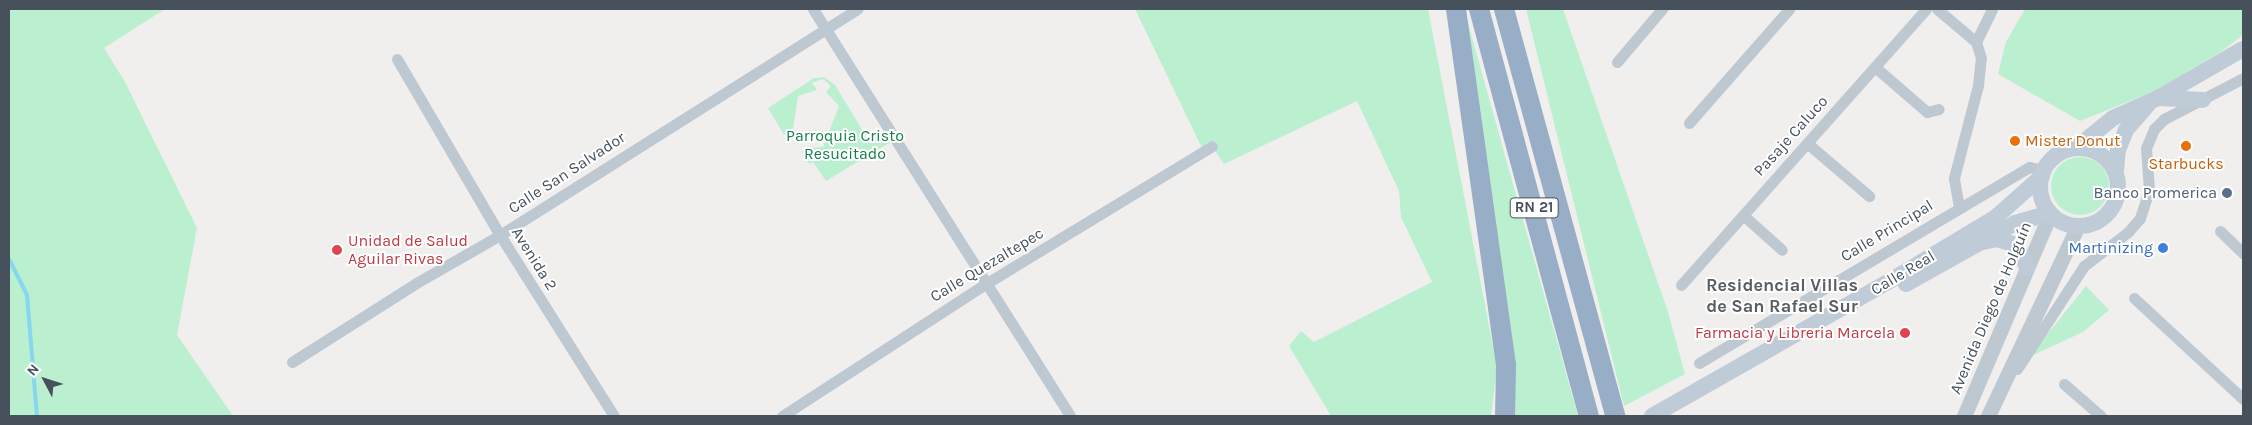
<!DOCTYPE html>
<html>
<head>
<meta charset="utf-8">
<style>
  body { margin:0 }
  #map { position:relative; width:2252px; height:425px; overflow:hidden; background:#f1eeee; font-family:Karla,sans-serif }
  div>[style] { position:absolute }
  .green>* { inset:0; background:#baf0d0 }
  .round { border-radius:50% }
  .stream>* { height:4px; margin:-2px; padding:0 2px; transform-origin:2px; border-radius:2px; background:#86d7ef }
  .minor>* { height:11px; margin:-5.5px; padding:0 5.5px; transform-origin:5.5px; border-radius:5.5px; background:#bec8d1 }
  .tertiary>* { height:15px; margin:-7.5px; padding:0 7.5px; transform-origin:7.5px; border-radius:7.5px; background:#bec8d1 }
  .secondary>* { height:16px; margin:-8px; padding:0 8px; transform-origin:8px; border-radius:8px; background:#c0cbd8 }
  .secondary>.ring { margin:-8px; padding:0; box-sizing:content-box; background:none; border:16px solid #c0cbd8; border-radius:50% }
  .trunk>* { height:20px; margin:-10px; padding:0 10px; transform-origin:10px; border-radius:10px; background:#98aec6 }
  .dots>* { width:14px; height:14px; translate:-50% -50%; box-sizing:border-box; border:2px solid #fff; border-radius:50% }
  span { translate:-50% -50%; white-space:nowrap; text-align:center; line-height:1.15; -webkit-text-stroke:4px #fff; paint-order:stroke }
  .shield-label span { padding:1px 4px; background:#fff; border:1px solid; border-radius:4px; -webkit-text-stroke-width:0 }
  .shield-label { font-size:15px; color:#46515c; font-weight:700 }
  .park-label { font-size:16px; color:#14804c }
  .street-label { font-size:16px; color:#46515c }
  .food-label { font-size:16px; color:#c56008 }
  .left { translate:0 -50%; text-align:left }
  .service-label { font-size:16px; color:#4e5e75 }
  .right { translate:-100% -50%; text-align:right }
  .health-label { font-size:16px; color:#be3a42 }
  .shop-label { font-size:16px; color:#366cbe }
  .neighbourhood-label { font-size:18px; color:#5a5e63; font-weight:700 }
  .frame { position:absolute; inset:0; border:10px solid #46515c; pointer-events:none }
  .north { position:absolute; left:20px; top:355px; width:50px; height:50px; -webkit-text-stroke:4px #fff; paint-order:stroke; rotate:310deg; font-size:14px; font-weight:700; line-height:20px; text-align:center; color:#46515c }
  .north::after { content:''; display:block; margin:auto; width:18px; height:22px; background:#46515c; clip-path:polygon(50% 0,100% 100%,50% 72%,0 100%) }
</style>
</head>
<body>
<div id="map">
  <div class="green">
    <div style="clip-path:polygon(9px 9px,165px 9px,104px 48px,125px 82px,197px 228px,177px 335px,233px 416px,9px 416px)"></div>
    <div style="clip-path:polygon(1135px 9px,1428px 9px,1497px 367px,1491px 416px,1331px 416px,1289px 346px,1301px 331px,1314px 342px,1432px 282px,1401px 217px,1399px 191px,1357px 101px,1224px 164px,1212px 146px,1202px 148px)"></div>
    <div style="clip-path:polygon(1464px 9px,1578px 416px,1510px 416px)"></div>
    <div style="clip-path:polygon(1526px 9px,1563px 9px,1668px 312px,1685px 374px,1624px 406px)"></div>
    <div style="clip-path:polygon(2025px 9px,2243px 9px,2243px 35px,2222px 51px,2155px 91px,2080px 121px,1998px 74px,2006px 42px)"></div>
    <div style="clip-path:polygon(824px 77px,835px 85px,869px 141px,882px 133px,889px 143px,826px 181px,813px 162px,809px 164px,802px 152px,808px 148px,823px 147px,839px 106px,826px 92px,831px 86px,823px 79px,812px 83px,817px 90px,798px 96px,793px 129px,784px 135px,768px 108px,814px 78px)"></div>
    <div class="round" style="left:2051px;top:157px;width:58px;height:58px"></div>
    <div style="clip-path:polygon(2086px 286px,2109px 310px,2083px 332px,2029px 357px)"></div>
  </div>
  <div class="stream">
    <div style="left:9px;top:259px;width:40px;rotate:63.4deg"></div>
    <div style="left:27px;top:295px;width:121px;rotate:85.3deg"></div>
  </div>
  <div class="minor">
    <div style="left:813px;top:9px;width:481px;rotate:57.7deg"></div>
    <div style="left:1937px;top:9px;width:51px;rotate:40.2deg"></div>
    <div style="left:397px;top:59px;width:204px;rotate:59.7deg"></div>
    <div style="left:500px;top:235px;width:214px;rotate:57.8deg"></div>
    <div style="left:1617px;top:62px;width:70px;rotate:-49.7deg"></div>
    <div style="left:1875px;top:67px;width:69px;rotate:40.9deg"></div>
    <div style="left:1927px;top:112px;width:12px;rotate:-14deg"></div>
    <div style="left:1689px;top:123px;width:152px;rotate:-48.7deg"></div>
    <div style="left:1807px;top:143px;width:82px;rotate:40.5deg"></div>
    <div style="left:1959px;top:207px;width:29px;rotate:-100deg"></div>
    <div style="left:1954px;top:178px;width:96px;rotate:-75.5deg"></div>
    <div style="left:1978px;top:85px;width:27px;rotate:-84deg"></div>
    <div style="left:1981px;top:58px;width:17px;rotate:-107deg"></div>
    <div style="left:1976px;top:42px;width:37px;rotate:-64deg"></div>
    <div style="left:1743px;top:215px;width:52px;rotate:41.9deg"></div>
    <div style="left:2220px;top:231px;width:32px;rotate:44deg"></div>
    <div style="left:1681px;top:285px;width:369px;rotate:-48.4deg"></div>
    <div style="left:2134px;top:298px;width:149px;rotate:42.8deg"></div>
    <div style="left:292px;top:362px;width:149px;rotate:-32.4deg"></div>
    <div style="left:418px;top:282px;width:95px;rotate:-29.8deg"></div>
    <div style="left:500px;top:235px;width:423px;rotate:-32.3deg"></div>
    <div style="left:1699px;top:363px;width:384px;rotate:-30.7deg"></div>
    <div style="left:2029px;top:167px;width:15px;rotate:11deg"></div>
    <div style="left:2017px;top:369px;width:123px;rotate:-57deg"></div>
    <div style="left:2084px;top:266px;width:56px;rotate:-37.7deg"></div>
    <div style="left:2128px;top:232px;width:18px;rotate:-49deg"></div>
    <div style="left:2140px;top:218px;width:29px;rotate:-72deg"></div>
    <div style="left:2149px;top:190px;width:42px;rotate:-94.1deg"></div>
    <div style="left:2146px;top:148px;width:21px;rotate:-67deg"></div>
    <div style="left:2154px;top:129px;width:14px;rotate:-45deg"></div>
    <div style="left:2164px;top:119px;width:89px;rotate:-27.4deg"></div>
    <div style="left:2064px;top:384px;width:49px;rotate:40.9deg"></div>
    <div style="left:782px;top:416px;width:244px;rotate:-33deg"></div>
    <div style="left:987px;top:283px;width:263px;rotate:-31.3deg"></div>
  </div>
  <div class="tertiary">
    <div style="left:1964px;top:416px;width:220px;rotate:-66.9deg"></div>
    <div style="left:1988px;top:416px;width:210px;rotate:-64.7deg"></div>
  </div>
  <div class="secondary">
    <div style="left:2158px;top:98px;width:45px;rotate:2.5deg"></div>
    <div class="ring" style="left:2040px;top:148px;width:62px;height:62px"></div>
    <div style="left:2076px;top:148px;width:48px;rotate:-39deg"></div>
    <div style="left:2113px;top:118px;width:49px;rotate:-24deg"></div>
    <div style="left:2158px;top:98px;width:98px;rotate:-30deg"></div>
    <div style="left:2116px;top:171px;width:21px;rotate:-85deg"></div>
    <div style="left:2118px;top:150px;width:22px;rotate:-68deg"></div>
    <div style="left:2126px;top:130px;width:35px;rotate:-49deg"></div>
    <div style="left:1983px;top:242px;width:14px;rotate:-12deg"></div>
    <div style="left:1997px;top:239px;width:16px;rotate:18deg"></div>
    <div style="left:2012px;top:244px;width:16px;rotate:50deg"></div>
    <div style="left:2022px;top:256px;width:13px;rotate:67deg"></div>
    <div style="left:1906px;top:284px;width:125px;rotate:-29.2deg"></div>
    <div style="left:2015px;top:223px;width:36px;rotate:-16deg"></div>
    <div style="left:1652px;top:416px;width:271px;rotate:-29.6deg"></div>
    <div style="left:1888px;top:282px;width:126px;rotate:-31deg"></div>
    <div style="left:1996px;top:217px;width:62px;rotate:-41.7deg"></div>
  </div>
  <div class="trunk">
    <div style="left:1456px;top:9px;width:360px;rotate:82deg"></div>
    <div style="left:1506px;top:366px;width:50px;rotate:91.1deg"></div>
    <div style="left:1479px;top:9px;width:422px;rotate:74.9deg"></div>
    <div style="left:1504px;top:9px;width:422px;rotate:74.7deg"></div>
  </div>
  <div class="dots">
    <div style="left:2015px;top:141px;background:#e8710a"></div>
    <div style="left:2186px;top:146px;background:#e8710a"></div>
    <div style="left:2227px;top:193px;background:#5c6f8a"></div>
    <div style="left:2163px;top:248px;background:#3f7fe0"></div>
    <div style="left:337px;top:250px;background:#e0444e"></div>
    <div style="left:1905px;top:333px;background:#e0444e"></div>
  </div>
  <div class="shield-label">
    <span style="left:1534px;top:208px">RN 21</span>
  </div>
  <div class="park-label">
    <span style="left:845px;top:145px">Parroquia Cristo<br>Resucitado</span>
  </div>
  <div class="street-label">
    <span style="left:1791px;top:136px;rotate:-48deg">Pasaje Caluco</span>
    <span style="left:567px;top:173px;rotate:-33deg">Calle San Salvador</span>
    <span style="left:1887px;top:231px;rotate:-31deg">Calle Principal</span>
    <span style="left:534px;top:259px;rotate:58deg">Avenida 2</span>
    <span style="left:987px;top:265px;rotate:-31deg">Calle Quezaltepec</span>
    <span style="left:1903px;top:273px;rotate:-31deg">Calle Real</span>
    <span style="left:1991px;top:308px;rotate:-67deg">Avenida Diego de Holguín</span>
  </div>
  <div class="food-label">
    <span class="left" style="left:2025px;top:141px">Mister Donut</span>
    <span style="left:2186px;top:164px">Starbucks</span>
  </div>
  <div class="service-label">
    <span class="right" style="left:2217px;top:193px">Banco Promerica</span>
  </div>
  <div class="health-label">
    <span class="left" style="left:348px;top:250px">Unidad de Salud<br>Aguilar Rivas</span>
    <span class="right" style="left:1895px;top:333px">Farmacia y Libreria Marcela</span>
  </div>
  <div class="shop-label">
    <span class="right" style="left:2153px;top:248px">Martinizing</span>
  </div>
  <div class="neighbourhood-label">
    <span style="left:1782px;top:296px">Residencial Villas<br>de San Rafael Sur</span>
  </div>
  <div class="frame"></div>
  <div class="north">N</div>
</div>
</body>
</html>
